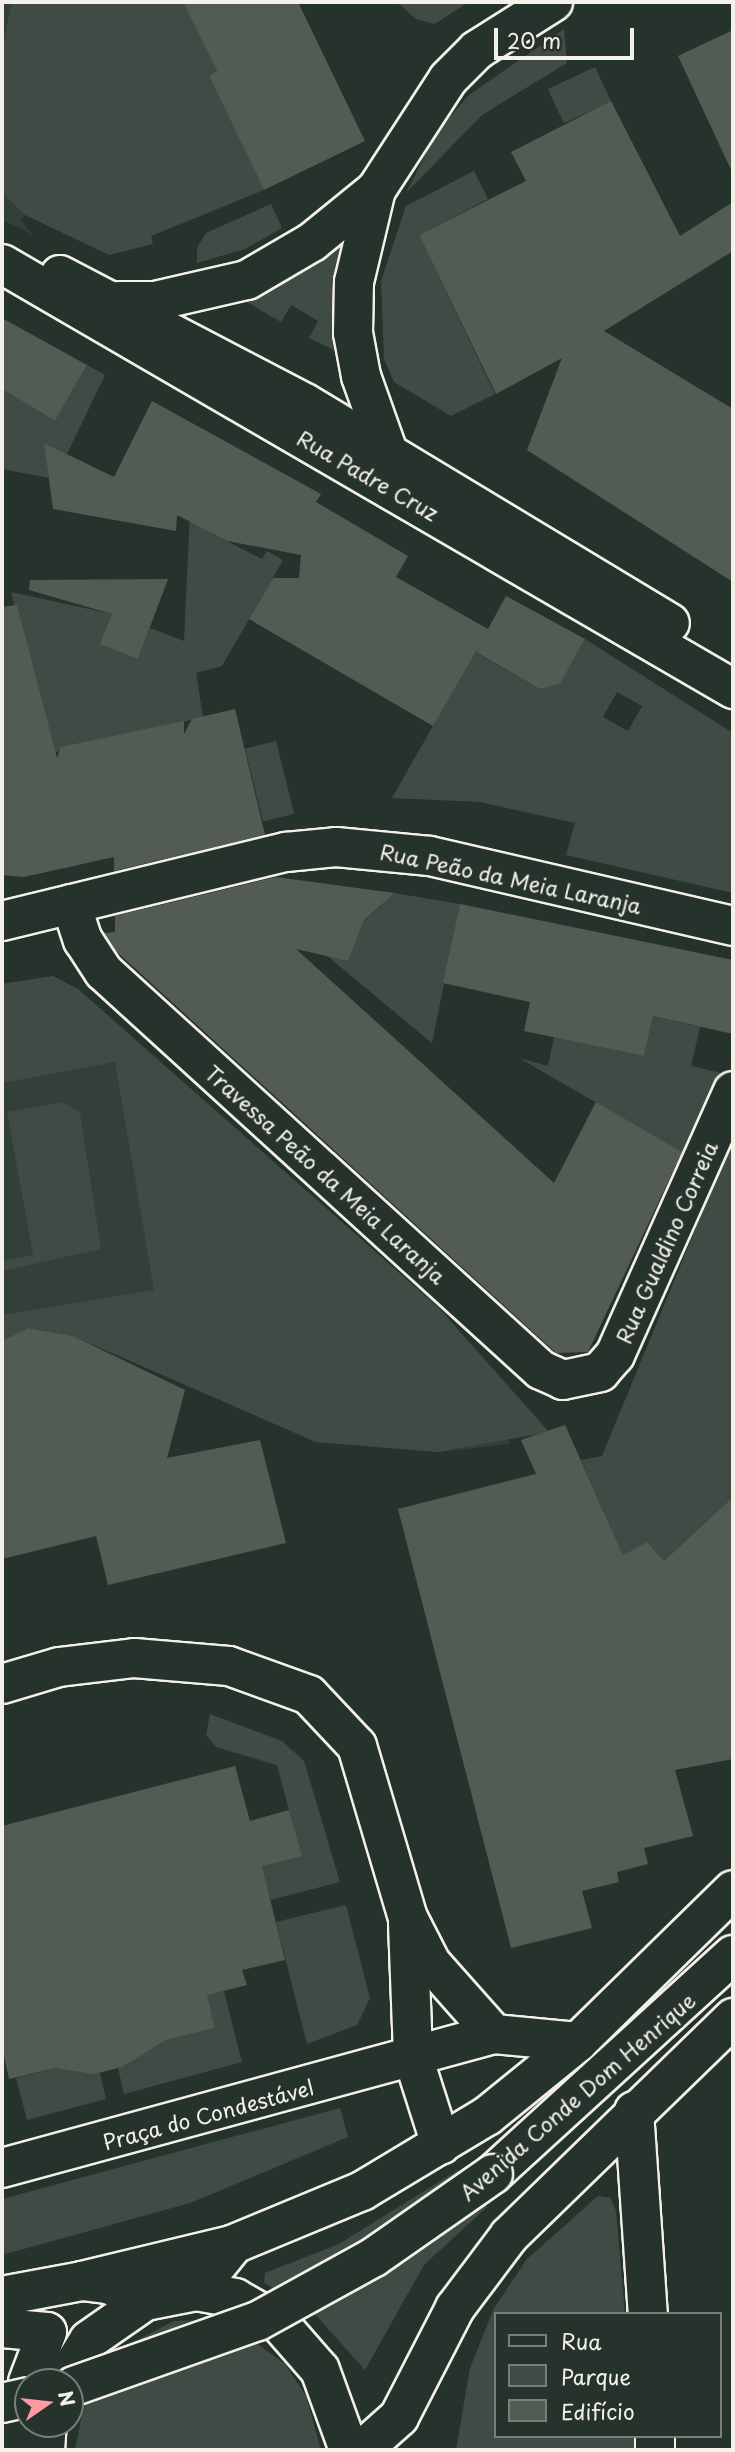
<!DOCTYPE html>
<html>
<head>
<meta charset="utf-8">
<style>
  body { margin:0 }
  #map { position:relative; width:735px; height:2452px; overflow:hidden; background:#26332d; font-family:"Playpen Sans",sans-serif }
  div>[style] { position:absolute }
  .built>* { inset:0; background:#333f39 }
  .green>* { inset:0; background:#414b45; transform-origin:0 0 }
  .building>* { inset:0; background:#525c55 }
  .roads { filter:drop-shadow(2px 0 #f4f1e8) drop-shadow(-2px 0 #f4f1e8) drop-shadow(0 2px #f4f1e8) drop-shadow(0 -2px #f4f1e8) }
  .minor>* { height:38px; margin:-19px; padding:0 19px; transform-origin:19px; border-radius:19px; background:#26332d }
  .tertiary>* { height:38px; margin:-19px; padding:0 19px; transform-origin:19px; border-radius:19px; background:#26332d }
  .secondary>* { height:38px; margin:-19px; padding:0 19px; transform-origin:19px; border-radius:19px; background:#26332d }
  .primary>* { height:38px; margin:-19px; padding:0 19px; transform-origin:19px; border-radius:19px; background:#26332d }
  .bridges { filter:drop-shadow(2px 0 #f4f1e8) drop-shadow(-2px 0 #f4f1e8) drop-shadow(0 2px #f4f1e8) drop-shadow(0 -2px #f4f1e8) }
  .secondary-bridge>* { height:38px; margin:-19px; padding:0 19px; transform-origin:19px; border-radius:19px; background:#26332d }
  span { translate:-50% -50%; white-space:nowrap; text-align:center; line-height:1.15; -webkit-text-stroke:5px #26332d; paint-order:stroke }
  .street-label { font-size:21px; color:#f4f1e8 }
  .frame { position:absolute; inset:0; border:4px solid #f4f1e8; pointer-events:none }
  .legend { position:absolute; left:494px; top:2312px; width:228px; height:126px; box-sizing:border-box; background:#26332d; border:2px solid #787f78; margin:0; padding:9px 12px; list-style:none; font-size:21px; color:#f4f1e8 }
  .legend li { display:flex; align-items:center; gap:14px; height:35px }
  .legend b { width:35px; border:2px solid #787f78 }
  .north { position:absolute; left:14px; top:2368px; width:70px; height:70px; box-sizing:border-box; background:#26332d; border:2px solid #787f78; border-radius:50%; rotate:76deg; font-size:19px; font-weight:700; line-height:28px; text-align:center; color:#f4f1e8 }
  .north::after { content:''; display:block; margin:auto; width:24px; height:32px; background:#ff9aa2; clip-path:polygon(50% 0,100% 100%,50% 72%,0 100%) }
  .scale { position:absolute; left:494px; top:28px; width:140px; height:32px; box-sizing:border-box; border:4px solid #f4f1e8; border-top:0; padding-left:9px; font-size:21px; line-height:24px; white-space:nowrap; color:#f4f1e8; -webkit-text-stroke:5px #26332d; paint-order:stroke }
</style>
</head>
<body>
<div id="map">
  <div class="built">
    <div style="clip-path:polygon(2px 2px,12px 2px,12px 20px,2px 49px)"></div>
    <div style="clip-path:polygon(2px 193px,25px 215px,21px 221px,34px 235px,2px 220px)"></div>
    <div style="clip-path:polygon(53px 976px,78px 989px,439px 1308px,510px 1444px,438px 1452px,316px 1442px,73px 1336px,28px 1328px,2px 1341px,2px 984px)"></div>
  </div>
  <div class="green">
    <div style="clip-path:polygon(12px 2px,183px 2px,217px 71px,209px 76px,264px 190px,151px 236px,153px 244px,109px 255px,25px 215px,2px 193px,2px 49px)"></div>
    <div style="clip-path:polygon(397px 2px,469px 2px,434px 24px,416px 19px)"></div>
    <div style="clip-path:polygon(564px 29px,567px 63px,482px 115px,406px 193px,437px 132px,469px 95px)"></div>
    <div style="left:595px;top:67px;width:38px;height:52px;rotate:65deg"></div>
    <div style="clip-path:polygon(474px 171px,488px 199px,419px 235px,495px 394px,451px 416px,394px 382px,384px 359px,381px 281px,406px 206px)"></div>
    <div style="clip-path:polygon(271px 204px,282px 228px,245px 249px,197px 263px,197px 248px,206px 233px)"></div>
    <div style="clip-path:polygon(351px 225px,340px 353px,309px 338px,318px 321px,291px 305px,281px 322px,240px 298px)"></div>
    <div style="clip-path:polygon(87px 365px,105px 375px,67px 454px,44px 443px,49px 478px,2px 469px,2px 389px,55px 421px)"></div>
    <div style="clip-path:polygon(190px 510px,211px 533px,262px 559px,267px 551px,283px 560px,222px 666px,196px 673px,203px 717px,52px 753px,11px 592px,112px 614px,101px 644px,138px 659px,150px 628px,184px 641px)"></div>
    <div style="clip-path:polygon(evenodd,585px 639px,733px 733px,733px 893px,566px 855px,575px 823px,480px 802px,392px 798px,475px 652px,540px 689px,560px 684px,585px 639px,617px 692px,642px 706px,628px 731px,603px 717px,617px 692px)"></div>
    <div style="left:276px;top:741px;width:75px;height:32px;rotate:76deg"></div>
    <div style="clip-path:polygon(382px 891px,460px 904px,432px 1043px,301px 934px,355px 942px,364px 920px,380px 906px)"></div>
    <div style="clip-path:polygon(53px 976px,78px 989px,439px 1308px,549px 1432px,438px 1452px,316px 1442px,73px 1336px,28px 1328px,2px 1341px,2px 1315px,154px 1290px,115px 1062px,2px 1083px,2px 984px)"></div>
    <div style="clip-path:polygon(653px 1016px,700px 1027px,691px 1066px,721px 1073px,685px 1154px,519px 1058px,548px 1066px,554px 1037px,644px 1056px)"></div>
    <div style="clip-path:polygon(64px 1102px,80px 1113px,101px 1249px,2px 1271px,2px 1261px,33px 1255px,7px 1112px)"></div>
    <div style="clip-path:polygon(733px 1138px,733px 1497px,664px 1561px,647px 1542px,623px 1555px,581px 1460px,602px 1456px)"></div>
    <div style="clip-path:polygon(210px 1714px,282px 1741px,304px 1761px,340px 1882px,270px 1900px,262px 1866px,301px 1855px,277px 1765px,216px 1747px,206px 1735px)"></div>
    <div style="clip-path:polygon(346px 1905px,370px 1998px,357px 2025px,307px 2044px,276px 1922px)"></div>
    <div style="clip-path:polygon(220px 1976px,242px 2062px,124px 2094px,118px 2068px,166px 2040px,215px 2028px,203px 1981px)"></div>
    <div style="clip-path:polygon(55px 2068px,100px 2073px,106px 2099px,27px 2120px,16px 2078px)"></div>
    <div style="clip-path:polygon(340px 2108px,348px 2137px,190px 2203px,2px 2255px,2px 2199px)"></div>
    <div style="clip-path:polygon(458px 2170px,487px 2207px,424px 2265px,365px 2370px,312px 2311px,264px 2283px,265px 2273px,339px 2244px)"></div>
    <div style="clip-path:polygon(598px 2196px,611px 2198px,616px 2211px,625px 2314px,495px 2314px,495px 2436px,636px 2436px,637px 2450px,456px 2450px,470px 2368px,494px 2308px,527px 2259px)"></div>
    <div style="clip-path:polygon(201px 2320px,231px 2325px,285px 2364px,306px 2396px,321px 2450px,75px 2450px,83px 2409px,120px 2349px,174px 2321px)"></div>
  </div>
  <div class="building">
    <div style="clip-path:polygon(183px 2px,298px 2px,365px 141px,264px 190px,209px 76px,217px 71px)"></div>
    <div style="clip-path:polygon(733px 30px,733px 174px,678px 56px)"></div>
    <div style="clip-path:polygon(611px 101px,680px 236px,733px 202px,733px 251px,604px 331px,733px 409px,733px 582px,527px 450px,562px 358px,496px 394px,419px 235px,526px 181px,511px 152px)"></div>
    <div style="clip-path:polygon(2px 318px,87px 365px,55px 421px,2px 389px)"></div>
    <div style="clip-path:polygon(152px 401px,321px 494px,316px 502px,408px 556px,396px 577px,488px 629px,506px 596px,585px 639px,560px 684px,540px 689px,476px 652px,486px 634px,433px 726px,249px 619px,273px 578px,299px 578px,301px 555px,227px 541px,177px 515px,176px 531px,53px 509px,44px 443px,114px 477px)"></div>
    <div style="clip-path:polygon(168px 579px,138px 659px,100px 644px,112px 614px,29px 590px,30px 580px)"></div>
    <div style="clip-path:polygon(17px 605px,57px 758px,61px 747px,184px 721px,184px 734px,192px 719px,235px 709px,265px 835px,114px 871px,114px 857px,24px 877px,2px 875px,2px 607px)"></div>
    <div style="clip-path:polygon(276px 877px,394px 893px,364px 920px,348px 961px,296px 949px,554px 1183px,596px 1102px,682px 1152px,588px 1352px,556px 1353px,116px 951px,104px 933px,115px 932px,115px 916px)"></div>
    <div style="clip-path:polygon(460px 904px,733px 960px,733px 1034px,653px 1016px,644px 1056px,524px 1031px,530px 1002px,443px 983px)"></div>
    <div style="clip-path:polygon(28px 1328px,73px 1336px,185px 1390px,167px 1458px,260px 1440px,286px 1543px,108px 1585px,96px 1536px,2px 1559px,2px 1341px)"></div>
    <div style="clip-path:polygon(565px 1425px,623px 1555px,647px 1542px,664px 1561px,733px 1497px,733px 1759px,675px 1770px,693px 1836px,644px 1848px,648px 1864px,617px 1872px,619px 1882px,582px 1891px,592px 1928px,511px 1948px,398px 1509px,536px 1474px,521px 1440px)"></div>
    <div style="clip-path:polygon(235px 1766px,250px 1821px,289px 1810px,302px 1856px,262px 1866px,285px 1960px,242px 1970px,247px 1985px,207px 1995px,215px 2028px,166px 2040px,122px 2067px,94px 2074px,55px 2068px,9px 2079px,2px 2047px,2px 1826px)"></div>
  </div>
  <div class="roads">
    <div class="minor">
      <div style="left:119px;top:301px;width:36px"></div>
      <div style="left:155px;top:301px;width:94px;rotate:-12.9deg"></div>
      <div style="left:247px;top:280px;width:75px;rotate:-30.3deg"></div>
      <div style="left:312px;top:242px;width:82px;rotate:-39.1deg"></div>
      <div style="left:388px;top:452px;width:81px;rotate:-109.6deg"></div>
      <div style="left:361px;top:376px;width:44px;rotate:-100.5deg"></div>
      <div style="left:353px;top:333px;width:51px;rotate:-88.9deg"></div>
      <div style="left:354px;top:282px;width:95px;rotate:-76.6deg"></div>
      <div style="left:376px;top:190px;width:132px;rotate:-57deg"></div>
      <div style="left:448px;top:79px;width:41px;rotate:-45deg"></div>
      <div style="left:477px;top:50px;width:90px;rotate:-32.3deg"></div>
      <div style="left:71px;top:904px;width:38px;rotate:72deg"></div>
      <div style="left:83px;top:940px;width:38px;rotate:57deg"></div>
      <div style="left:104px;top:972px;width:591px;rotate:42.33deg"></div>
      <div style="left:541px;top:1370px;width:24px;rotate:24deg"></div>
      <div style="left:563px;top:1380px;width:38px;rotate:-12deg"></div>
      <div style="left:600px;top:1372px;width:23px;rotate:-49deg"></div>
      <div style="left:615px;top:1355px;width:289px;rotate:-65.9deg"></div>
      <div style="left:2px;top:921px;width:292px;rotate:-13.7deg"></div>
      <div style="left:286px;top:852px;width:50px;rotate:-5.7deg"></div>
      <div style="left:336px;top:847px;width:94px;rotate:5.5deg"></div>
      <div style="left:430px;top:856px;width:311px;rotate:13deg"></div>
      <div style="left:2px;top:1684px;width:59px;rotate:-16.6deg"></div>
      <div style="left:59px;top:1667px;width:76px;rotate:-6.8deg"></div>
      <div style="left:134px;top:1658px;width:95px;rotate:4.8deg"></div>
      <div style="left:229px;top:1666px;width:85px;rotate:19.9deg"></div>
      <div style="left:309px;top:1695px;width:70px;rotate:46.7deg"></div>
      <div style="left:357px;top:1746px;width:179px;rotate:73.5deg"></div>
      <div style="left:408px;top:1918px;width:51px;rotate:62.9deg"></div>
      <div style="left:431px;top:1963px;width:95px;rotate:48.4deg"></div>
      <div style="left:408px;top:1924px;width:133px;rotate:87.8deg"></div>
      <div style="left:413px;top:2057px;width:92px;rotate:72.3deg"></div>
      <div style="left:634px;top:2111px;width:203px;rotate:86.1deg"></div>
      <div style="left:2px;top:2168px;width:510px;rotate:-15.24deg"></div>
      <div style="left:494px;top:2034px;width:84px;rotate:5.4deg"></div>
      <div style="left:655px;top:2436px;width:14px;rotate:90deg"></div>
    </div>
    <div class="tertiary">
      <div style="left:2px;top:264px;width:846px;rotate:30.17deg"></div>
      <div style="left:60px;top:275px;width:276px;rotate:27.6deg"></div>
      <div style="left:305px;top:403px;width:426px;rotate:31.1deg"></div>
    </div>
    <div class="secondary">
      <div style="left:493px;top:2174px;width:325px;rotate:-42.4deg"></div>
      <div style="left:82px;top:2281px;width:154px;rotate:-13.5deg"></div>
      <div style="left:196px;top:2291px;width:60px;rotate:-51deg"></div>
      <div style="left:234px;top:2244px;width:139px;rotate:-22.5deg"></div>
      <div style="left:362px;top:2191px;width:146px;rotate:-31deg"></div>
      <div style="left:487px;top:2116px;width:117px;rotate:-39.1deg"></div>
      <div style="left:578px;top:2042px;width:217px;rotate:-44.4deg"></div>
      <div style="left:362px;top:2450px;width:50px;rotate:-41.7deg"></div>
      <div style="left:399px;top:2417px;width:123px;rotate:-62.8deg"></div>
      <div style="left:455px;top:2308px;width:90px;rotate:-53.1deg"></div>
      <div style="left:509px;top:2236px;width:313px;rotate:-44.2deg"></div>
    </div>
    <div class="primary">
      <div style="left:2px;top:2296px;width:81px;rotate:-10.6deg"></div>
      <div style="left:82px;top:2281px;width:26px;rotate:7deg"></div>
      <div style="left:108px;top:2284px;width:41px;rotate:24.7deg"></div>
      <div style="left:2px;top:2328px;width:45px;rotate:5.1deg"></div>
      <div style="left:47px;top:2332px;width:53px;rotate:110.8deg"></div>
      <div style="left:63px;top:2382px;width:49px;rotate:-58.2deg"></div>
      <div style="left:89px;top:2340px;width:68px;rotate:-34.9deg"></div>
      <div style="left:145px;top:2301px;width:52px;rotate:-11.1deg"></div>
      <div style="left:196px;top:2291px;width:40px;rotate:10deg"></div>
      <div style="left:235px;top:2298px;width:51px;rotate:29.6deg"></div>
      <div style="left:279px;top:2323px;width:62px;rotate:48.9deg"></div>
      <div style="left:320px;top:2370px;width:85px;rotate:70.1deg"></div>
      <div style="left:13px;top:2450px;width:69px;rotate:-77.4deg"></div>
      <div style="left:45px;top:2450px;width:26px;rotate:-86deg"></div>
    </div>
  </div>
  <div class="bridges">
    <div class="secondary-bridge">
      <div style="left:74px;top:2386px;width:195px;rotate:-19.5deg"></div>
      <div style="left:258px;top:2321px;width:132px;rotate:-28.9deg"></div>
      <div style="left:374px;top:2257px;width:145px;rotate:-34.9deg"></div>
      <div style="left:2px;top:2403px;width:27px;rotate:-13deg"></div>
    </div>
  </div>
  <div class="street-label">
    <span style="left:368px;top:475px;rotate:30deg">Rua Padre Cruz</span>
    <span style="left:511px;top:878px;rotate:12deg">Rua Peão da Meia Laranja</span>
    <span style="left:326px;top:1174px;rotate:42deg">Travessa Peão da Meia Laranja</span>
    <span style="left:666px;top:1242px;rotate:-66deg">Rua Gualdino Correia</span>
    <span style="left:577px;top:2096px;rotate:-41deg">Avenida Conde Dom Henrique</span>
    <span style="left:208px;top:2114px;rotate:-15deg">Praça do Condestável</span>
  </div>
  <div class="frame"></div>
  <ul class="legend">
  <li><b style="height:9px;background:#26332d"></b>Rua</li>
  <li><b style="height:19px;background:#414b45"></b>Parque</li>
  <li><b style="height:19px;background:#525c55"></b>Edifício</li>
  </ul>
  <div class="north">N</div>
  <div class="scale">20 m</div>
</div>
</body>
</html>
